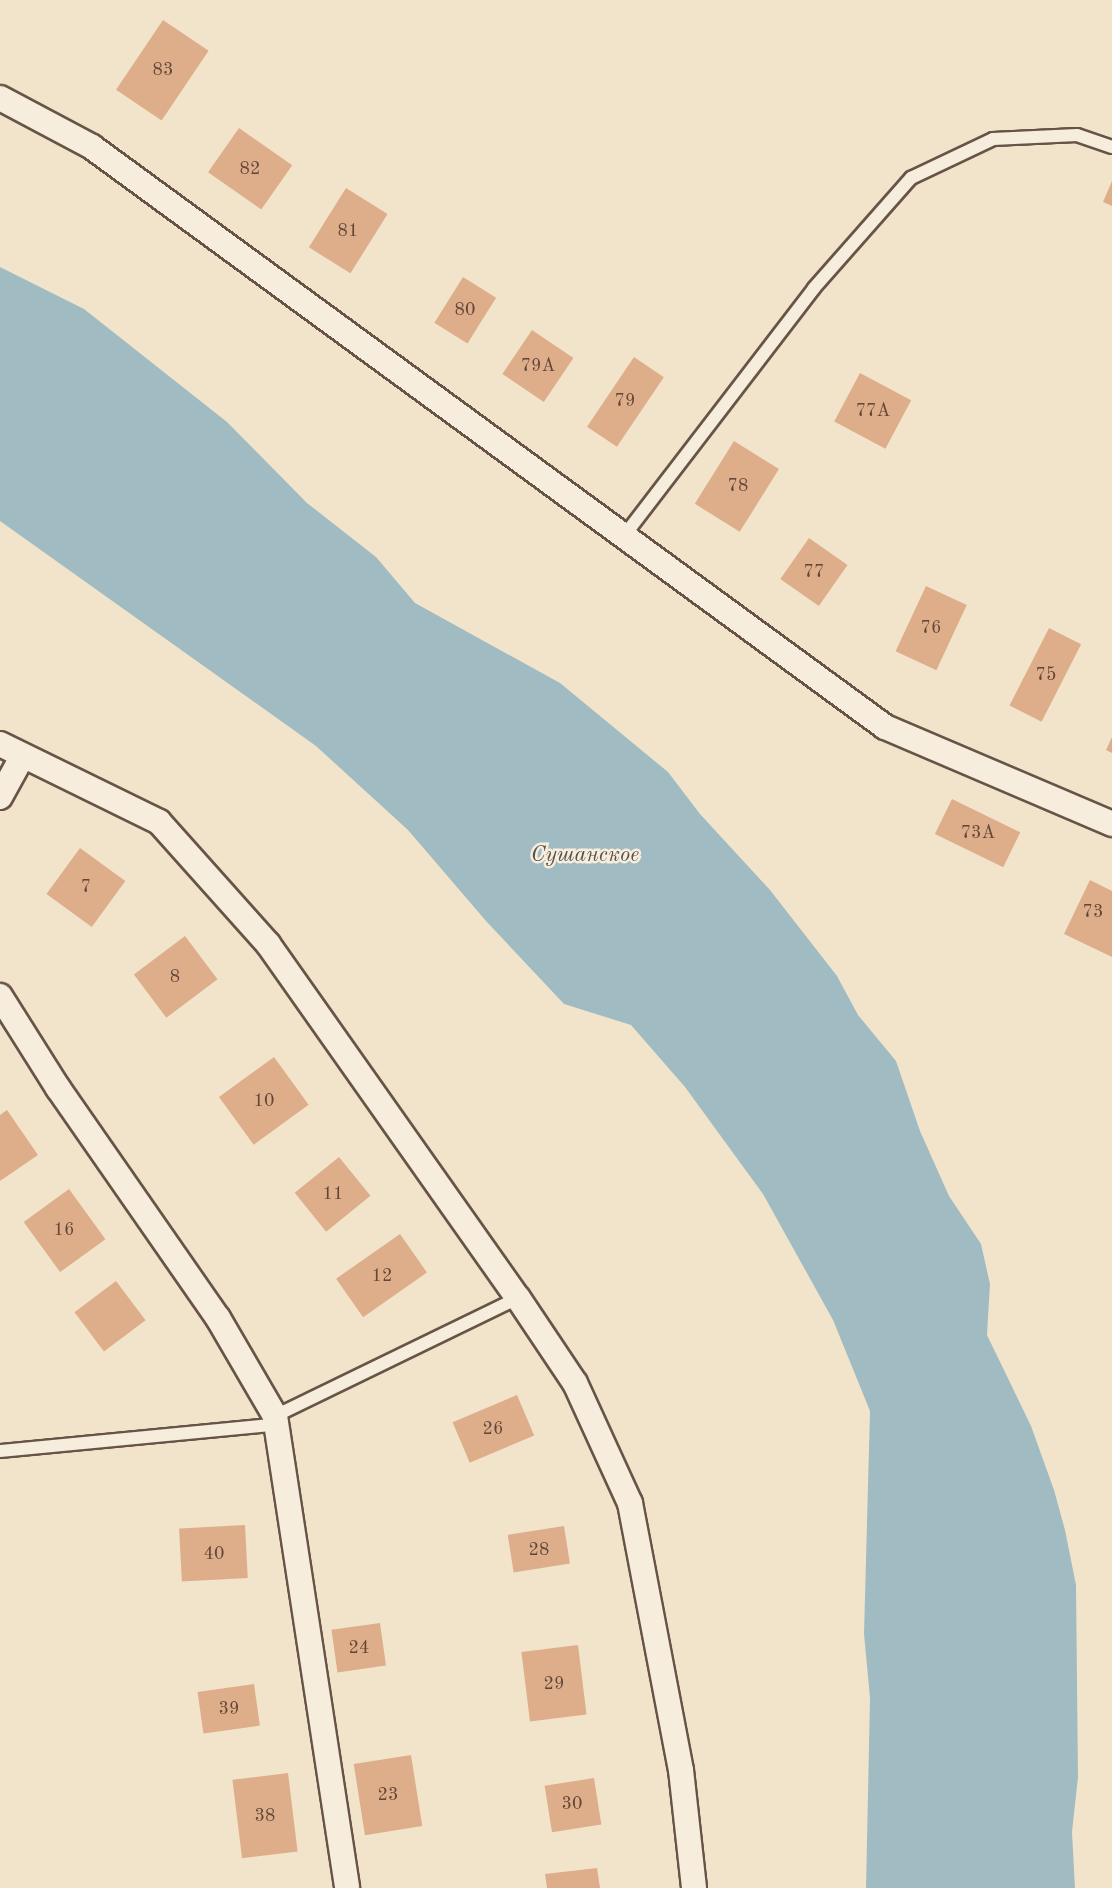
<!DOCTYPE html>
<html>
<head>
<meta charset="utf-8">
<style>
  body { margin:0 }
  #map { position:relative; width:1112px; height:1888px; overflow:hidden; background:#f2e4cb; font-family:"Old Standard TT",serif }
  div>[style] { position:absolute }
  .water>* { inset:0; background:#a0bcc2 }
  .building>* { inset:0; background:#deae8b; transform-origin:0 0 }
  .roads { filter:drop-shadow(2px 0 #675447) drop-shadow(-2px 0 #675447) drop-shadow(0 2px #675447) drop-shadow(0 -2px #675447) }
  .service>* { height:12px; margin:-6px; padding:0 6px; transform-origin:6px; border-radius:6px; background:#f7eddd }
  .minor>* { height:24px; margin:-12px; padding:0 12px; transform-origin:12px; border-radius:12px; background:#f7eddd }
  span { translate:-50% -50%; white-space:nowrap; text-align:center; line-height:1.15; -webkit-text-stroke:5px #f7eddd; paint-order:stroke }
  .number-label { font-size:18px; color:#624637 }
  .number-label span { -webkit-text-stroke-width:0 }
  .water-label { font-size:22px; color:#58524d; font-style:italic }
</style>
</head>
<body>
<div id="map">
  <div class="water">
    <div style="clip-path:polygon(0 267px,84px 309px,227px 422px,307px 503px,376px 557px,415px 603px,560px 683px,668px 772px,700px 814px,770px 890px,837px 976px,858px 1015px,896px 1061px,920px 1131px,949px 1196px,981px 1244px,990px 1284px,987px 1335px,1031px 1426px,1054px 1490px,1065px 1530px,1076px 1585px,1078px 1777px,1072px 1832px,1075px 1888px,866px 1888px,870px 1698px,864px 1634px,870px 1411px,833px 1320px,763px 1194px,685px 1087px,631px 1025px,564px 1004px,486px 921px,408px 830px,316px 746px,0 521px)"></div>
  </div>
  <div class="building">
    <div style="left:163px;top:20px;width:55px;height:84px;rotate:34deg"></div>
    <div style="left:239px;top:128px;width:65px;height:54px;rotate:35deg"></div>
    <div style="clip-path:polygon(1112px 181px,1112px 206px,1103px 202px)"></div>
    <div style="left:346px;top:188px;width:49px;height:70px;rotate:32deg"></div>
    <div style="left:463px;top:277px;width:39px;height:54px;rotate:32deg"></div>
    <div style="left:532px;top:330px;width:50px;height:53px;rotate:34deg"></div>
    <div style="left:634px;top:357px;width:36px;height:84px;rotate:34deg"></div>
    <div style="left:860px;top:373px;width:58px;height:55px;rotate:28deg"></div>
    <div style="left:734px;top:441px;width:53px;height:74px;rotate:32deg"></div>
    <div style="left:809px;top:538px;width:47px;height:50px;rotate:35deg"></div>
    <div style="left:926px;top:586px;width:45px;height:72px;rotate:25deg"></div>
    <div style="left:1049px;top:628px;width:36px;height:87px;rotate:27deg"></div>
    <div style="clip-path:polygon(1112px 737px,1112px 753px,1106px 750px)"></div>
    <div style="left:952px;top:799px;width:76px;height:39px;rotate:26deg"></div>
    <div style="left:80px;top:848px;width:56px;height:57px;rotate:36deg"></div>
    <div style="clip-path:polygon(1090px 880px,1112px 891px,1112px 957px,1064px 934px)"></div>
    <div style="left:185px;top:936px;width:54px;height:64px;rotate:53deg"></div>
    <div style="left:274px;top:1057px;width:59px;height:68px;rotate:54deg"></div>
    <div style="clip-path:polygon(7px 1110px,38px 1155px,0 1181px,0 1115px)"></div>
    <div style="left:339px;top:1157px;width:50px;height:57px;rotate:51deg"></div>
    <div style="left:69px;top:1189px;width:62px;height:56px;rotate:54deg"></div>
    <div style="left:400px;top:1234px;width:47px;height:78px;rotate:55deg"></div>
    <div style="left:116px;top:1281px;width:49px;height:52px;rotate:53deg"></div>
    <div style="left:517px;top:1395px;width:44px;height:70px;rotate:67deg"></div>
    <div style="left:245px;top:1525px;width:53px;height:66px;rotate:87deg"></div>
    <div style="left:564px;top:1526px;width:38px;height:57px;rotate:81deg"></div>
    <div style="left:380px;top:1623px;width:43px;height:49px;rotate:82deg"></div>
    <div style="left:578px;top:1645px;width:70px;height:57px;rotate:83deg"></div>
    <div style="left:254px;top:1684px;width:42px;height:57px;rotate:82deg"></div>
    <div style="left:411px;top:1755px;width:72px;height:58px;rotate:81deg"></div>
    <div style="left:288px;top:1773px;width:79px;height:56px;rotate:83deg"></div>
    <div style="left:594px;top:1778px;width:47px;height:50px;rotate:81deg"></div>
    <div style="clip-path:polygon(597px 1868px,600px 1888px,547px 1888px,545px 1874px)"></div>
  </div>
  <div class="roads">
    <div class="service">
      <div style="left:624px;top:536px;width:312px;rotate:-52.5deg"></div>
      <div style="left:814px;top:288px;width:147px;rotate:-48.6deg"></div>
      <div style="left:911px;top:178px;width:91px;rotate:-25.4deg"></div>
      <div style="left:993px;top:139px;width:84px;rotate:-2.7deg"></div>
      <div style="left:1077px;top:135px;width:37px;rotate:19deg"></div>
      <div style="left:275px;top:1416px;width:270px;rotate:-25.9deg"></div>
      <div style="left:0;top:1451px;width:279px;rotate:-5.5deg"></div>
    </div>
    <div class="minor">
      <div style="left:0;top:98px;width:104px;rotate:28deg"></div>
      <div style="left:92px;top:147px;width:982px;rotate:36.18deg"></div>
      <div style="left:885px;top:727px;width:247px;rotate:23.1deg"></div>
      <div style="left:0;top:744px;width:177px;rotate:26.1deg"></div>
      <div style="left:159px;top:822px;width:164px;rotate:48.2deg"></div>
      <div style="left:268px;top:944px;width:433px;rotate:54.8deg"></div>
      <div style="left:518px;top:1298px;width:102px;rotate:56.2deg"></div>
      <div style="left:575px;top:1383px;width:132px;rotate:65.4deg"></div>
      <div style="left:630px;top:1503px;width:272px;rotate:79.2deg"></div>
      <div style="left:681px;top:1770px;width:119px;rotate:83.7deg"></div>
      <div style="left:0;top:797px;width:46px;rotate:-61.2deg"></div>
      <div style="left:0;top:996px;width:109px;rotate:57.8deg"></div>
      <div style="left:58px;top:1088px;width:280px;rotate:55.2deg"></div>
      <div style="left:218px;top:1318px;width:113px;rotate:59.8deg"></div>
      <div style="left:275px;top:1416px;width:477px;rotate:81.3deg"></div>
    </div>
  </div>
  <div class="number-label">
    <span style="left:163px;top:70px">83</span>
    <span style="left:250px;top:169px">82</span>
    <span style="left:348px;top:231px">81</span>
    <span style="left:465px;top:310px">80</span>
    <span style="left:538px;top:366px">79А</span>
    <span style="left:625px;top:401px">79</span>
    <span style="left:873px;top:411px">77А</span>
    <span style="left:738px;top:486px">78</span>
    <span style="left:814px;top:572px">77</span>
    <span style="left:931px;top:628px">76</span>
    <span style="left:1046px;top:675px">75</span>
    <span style="left:978px;top:833px">73А</span>
    <span style="left:86px;top:887px">7</span>
    <span style="left:1093px;top:912px">73</span>
    <span style="left:175px;top:977px">8</span>
    <span style="left:264px;top:1101px">10</span>
    <span style="left:333px;top:1194px">11</span>
    <span style="left:64px;top:1230px">16</span>
    <span style="left:382px;top:1276px">12</span>
    <span style="left:493px;top:1429px">26</span>
    <span style="left:539px;top:1550px">28</span>
    <span style="left:214px;top:1554px">40</span>
    <span style="left:359px;top:1648px">24</span>
    <span style="left:554px;top:1684px">29</span>
    <span style="left:229px;top:1709px">39</span>
    <span style="left:388px;top:1795px">23</span>
    <span style="left:572px;top:1804px">30</span>
    <span style="left:265px;top:1816px">38</span>
  </div>
  <div class="water-label">
    <span style="left:585px;top:856px">Сушанское</span>
  </div>
</div>
</body>
</html>
